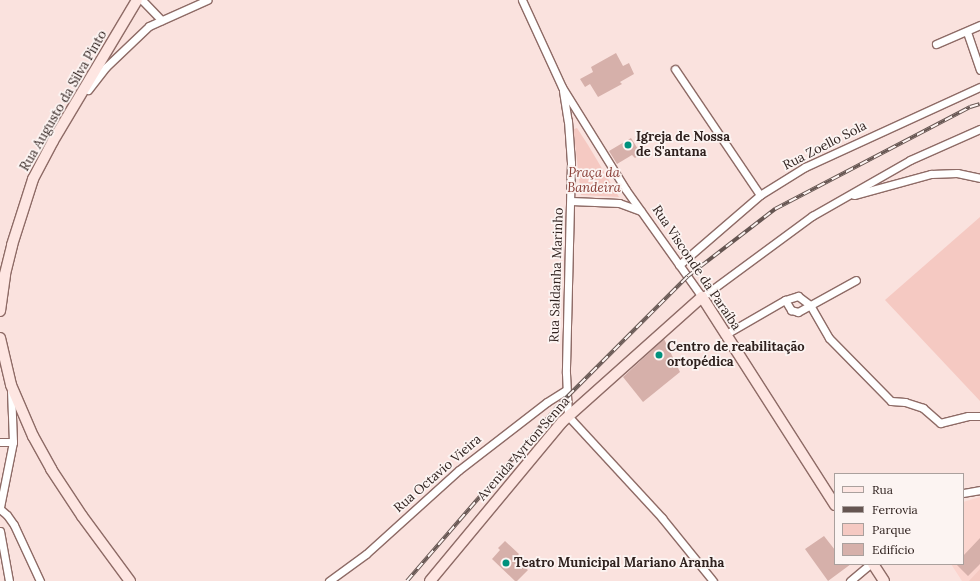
<!DOCTYPE html>
<html>
<head>
<meta charset="utf-8">
<style>
  body { margin:0 }
  #map { position:relative; width:980px; height:581px; overflow:hidden; background:#fae2de; font-family:Lora,serif }
  div>[style] { position:absolute }
  .built>* { inset:0; background:#fbd4ce }
  .green>* { inset:0; background:#f5c9c2 }
  .building>* { inset:0; background:#d6b0aa }
  .roads { filter:drop-shadow(1px 0 #8e6b66) drop-shadow(-1px 0 #8e6b66) drop-shadow(0 1px #8e6b66) drop-shadow(0 -1px #8e6b66) }
  .street>* { height:7px; margin:-3.5px; padding:0 3.5px; transform-origin:3.5px; border-radius:3.5px; background:#fff }
  .secondary>* { height:10px; margin:-5px; padding:0 5px; transform-origin:5px; border-radius:5px; background:#fee6e2 }
  .rail>* { height:4px; margin-top:-2px; transform-origin:0; background:repeating-linear-gradient(90deg,#fcf4f2 0 8px,#655551 0 16px); box-sizing:border-box; border-block:1px solid #655551 }
  .dots>* { width:11px; height:11px; translate:-50% -50%; box-sizing:border-box; border:2px solid #fcf4f2; border-radius:50% }
  span { translate:-50% -50%; white-space:nowrap; text-align:center; line-height:1.15; -webkit-text-stroke:3.5px #fcf4f2; paint-order:stroke }
  .street-label { font-size:13px; color:#2f211e }
  .poi-label { font-size:13px; color:#2f211e; font-weight:700 }
  .left { translate:0 -50%; text-align:left }
  .park-label { font-size:13px; color:#883d35; font-style:italic }
  .legend { position:absolute; left:834px; top:473px; width:130px; height:92px; box-sizing:border-box; background:#fcf4f2; border:1px solid #aaa09d; margin:0; padding:5px 7px; list-style:none; font-size:12px; color:#2f211e }
  .legend li { display:flex; align-items:center; gap:8px; height:20px }
  .legend b { width:20px; border:1px solid #aaa09d }
</style>
</head>
<body>
<div id="map">
  <div class="built">
    <div style="clip-path:polygon(980px 497px,980px 581px,962px 581px,951px 564px,963px 564px,963px 502px)"></div>
  </div>
  <div class="green">
    <div style="clip-path:polygon(577px 128px,588px 145px,619px 197px,581px 195px,574px 135px,574px 129px)"></div>
    <div style="clip-path:polygon(980px 217px,980px 401px,885px 300px)"></div>
    <div style="clip-path:polygon(980px 569px,980px 581px,969px 581px)"></div>
  </div>
  <div class="building">
    <div style="clip-path:polygon(616px 53px,623px 66px,629px 63px,634px 74px,620px 82px,622px 84px,598px 97px,590px 84px,585px 87px,580px 79px,593px 72px,591px 67px)"></div>
    <div style="clip-path:polygon(631px 138px,641px 154px,635px 158px,632px 155px,617px 164px,609px 151px)"></div>
    <div style="clip-path:polygon(664px 339px,680px 372px,643px 402px,623px 377px)"></div>
    <div style="clip-path:polygon(824px 536px,835px 550px,835px 564px,851px 564px,828px 581px,805px 549px)"></div>
    <div style="clip-path:polygon(980px 538px,980px 564px,968px 576px,956px 564px,963px 564px,963px 556px)"></div>
    <div style="clip-path:polygon(505px 541px,519px 554px,515px 559px,528px 570px,517px 581px,515px 581px,492px 559px,500px 550px,498px 548px)"></div>
  </div>
  <div class="roads">
    <div class="street">
      <div style="left:142px;top:0;width:28px;rotate:46deg"></div>
      <div style="left:522px;top:0;width:96px;rotate:65.3deg"></div>
      <div style="left:562px;top:87px;width:121px;rotate:58.1deg"></div>
      <div style="left:626px;top:190px;width:131px;rotate:54.6deg"></div>
      <div style="left:702px;top:297px;width:137px;rotate:-36.4deg"></div>
      <div style="left:812px;top:216px;width:113px;rotate:-29.7deg"></div>
      <div style="left:910px;top:160px;width:77px;rotate:-23.9deg"></div>
      <div style="left:967px;top:32px;width:40px;rotate:71.1deg"></div>
      <div style="left:936px;top:44px;width:48px;rotate:-23.4deg"></div>
      <div style="left:675px;top:69px;width:152px;rotate:56deg"></div>
      <div style="left:88px;top:90px;width:29px;rotate:-52deg"></div>
      <div style="left:106px;top:67px;width:59px;rotate:-43.6deg"></div>
      <div style="left:149px;top:26px;width:64px;rotate:-24.1deg"></div>
      <div style="left:563px;top:91px;width:30px;rotate:81deg"></div>
      <div style="left:568px;top:121px;width:42px;rotate:85.9deg"></div>
      <div style="left:571px;top:163px;width:210px;rotate:91.4deg"></div>
      <div style="left:566px;top:373px;width:43px;rotate:87.3deg"></div>
      <div style="left:568px;top:416px;width:139px;rotate:47.3deg"></div>
      <div style="left:662px;top:518px;width:81px;rotate:51deg"></div>
      <div style="left:854px;top:195px;width:80px;rotate:-15.3deg"></div>
      <div style="left:931px;top:174px;width:26px;rotate:-2deg"></div>
      <div style="left:957px;top:173px;width:24px;rotate:12deg"></div>
      <div style="left:571px;top:201px;width:48px;rotate:2.4deg"></div>
      <div style="left:619px;top:203px;width:23px;rotate:20deg"></div>
      <div style="left:679px;top:265px;width:107px;rotate:-40.8deg"></div>
      <div style="left:760px;top:195px;width:53px;rotate:-31.9deg"></div>
      <div style="left:805px;top:167px;width:192px;rotate:-24.6deg"></div>
      <div style="left:785px;top:300px;width:12px;rotate:59deg"></div>
      <div style="left:791px;top:310px;width:7px;rotate:16deg"></div>
      <div style="left:798px;top:312px;width:66px;rotate:-28.9deg"></div>
      <div style="left:726px;top:334px;width:68px;rotate:-30deg"></div>
      <div style="left:785px;top:300px;width:14px;rotate:-17deg"></div>
      <div style="left:798px;top:296px;width:15px;rotate:37deg"></div>
      <div style="left:810px;top:305px;width:38px;rotate:60deg"></div>
      <div style="left:829px;top:338px;width:88px;rotate:45.5deg"></div>
      <div style="left:891px;top:401px;width:14px;rotate:4deg"></div>
      <div style="left:905px;top:402px;width:19px;rotate:18deg"></div>
      <div style="left:923px;top:408px;width:23px;rotate:41deg"></div>
      <div style="left:940px;top:423px;width:29px;rotate:-14deg"></div>
      <div style="left:968px;top:416px;width:12px"></div>
      <div style="left:0;top:442px;width:13px"></div>
      <div style="left:963px;top:493px;width:17px;rotate:-10deg"></div>
      <div style="left:0;top:507px;width:66px;rotate:-78.7deg"></div>
      <div style="left:13px;top:442px;width:52px;rotate:-92.2deg"></div>
      <div style="left:0;top:509px;width:9px;rotate:41deg"></div>
      <div style="left:7px;top:515px;width:12px;rotate:55deg"></div>
      <div style="left:14px;top:525px;width:62px;rotate:65.1deg"></div>
      <div style="left:0;top:531px;width:51px;rotate:79.8deg"></div>
      <div style="left:329px;top:581px;width:46px;rotate:-36.1deg"></div>
      <div style="left:366px;top:554px;width:125px;rotate:-42.1deg"></div>
      <div style="left:459px;top:470px;width:111px;rotate:-37.7deg"></div>
      <div style="left:547px;top:402px;width:22px;rotate:-32deg"></div>
      <div style="left:850px;top:581px;width:26px;rotate:-40deg"></div>
    </div>
    <div class="secondary">
      <div style="left:0;top:311px;width:37px;rotate:-82deg"></div>
      <div style="left:5px;top:274px;width:30px;rotate:-76deg"></div>
      <div style="left:12px;top:245px;width:69px;rotate:-72.3deg"></div>
      <div style="left:33px;top:179px;width:43px;rotate:-62.2deg"></div>
      <div style="left:53px;top:141px;width:164px;rotate:-59.2deg"></div>
      <div style="left:0;top:338px;width:48px;rotate:76.8deg"></div>
      <div style="left:11px;top:385px;width:56px;rotate:66.7deg"></div>
      <div style="left:33px;top:436px;width:38px;rotate:61deg"></div>
      <div style="left:51px;top:469px;width:56px;rotate:56.6deg"></div>
      <div style="left:82px;top:516px;width:81px;rotate:53.6deg"></div>
      <div style="left:873px;top:564px;width:20px;rotate:57deg"></div>
      <div style="left:430px;top:581px;width:207px;rotate:-50.3deg"></div>
      <div style="left:562px;top:422px;width:188px;rotate:-41.8deg"></div>
      <div style="left:702px;top:297px;width:247px;rotate:57.4deg"></div>
    </div>
  </div>
  <div class="rail">
    <div style="left:407px;top:581px;width:230px;rotate:-49.2deg"></div>
    <div style="left:557px;top:407px;width:185px;rotate:-45deg"></div>
    <div style="left:688px;top:276px;width:110px;rotate:-37.6deg"></div>
    <div style="left:775px;top:209px;width:220px;rotate:-27.6deg"></div>
    <div style="left:970px;top:107px;width:10px;rotate:-17deg"></div>
  </div>
  <div class="dots">
    <div style="left:628px;top:145px;background:#00917d"></div>
    <div style="left:659px;top:355px;background:#00917d"></div>
    <div style="left:506px;top:563px;background:#00917d"></div>
  </div>
  <div class="street-label">
    <span style="left:64px;top:101px;rotate:-60deg">Rua Augusto da Silva Pinto</span>
    <span style="left:825px;top:146px;rotate:-27deg">Rua Zoello Sola</span>
    <span style="left:696px;top:268px;rotate:56deg">Rua Visconde da Paraíba</span>
    <span style="left:557px;top:275px;rotate:-88deg">Rua Saldanha Marinho</span>
    <span style="left:524px;top:449px;rotate:-49deg">Avenida Ayrton Senna</span>
    <span style="left:438px;top:474px;rotate:-41deg">Rua Octavio Vieira</span>
  </div>
  <div class="poi-label">
    <span class="left" style="left:636px;top:145px">Igreja de Nossa<br>de S'antana</span>
    <span class="left" style="left:667px;top:355px">Centro de reabilitação<br>ortopédica</span>
    <span class="left" style="left:514px;top:563px">Teatro Municipal Mariano Aranha</span>
  </div>
  <div class="park-label">
    <span style="left:594px;top:181px">Praça da<br>Bandeira</span>
  </div>
  <ul class="legend">
  <li><b style="height:5px;background:#fee6e2"></b>Rua</li>
  <li><b style="height:5px;background:#655551"></b>Ferrovia</li>
  <li><b style="height:11px;background:#f5c9c2"></b>Parque</li>
  <li><b style="height:11px;background:#d6b0aa"></b>Edifício</li>
  </ul>
</div>
</body>
</html>
